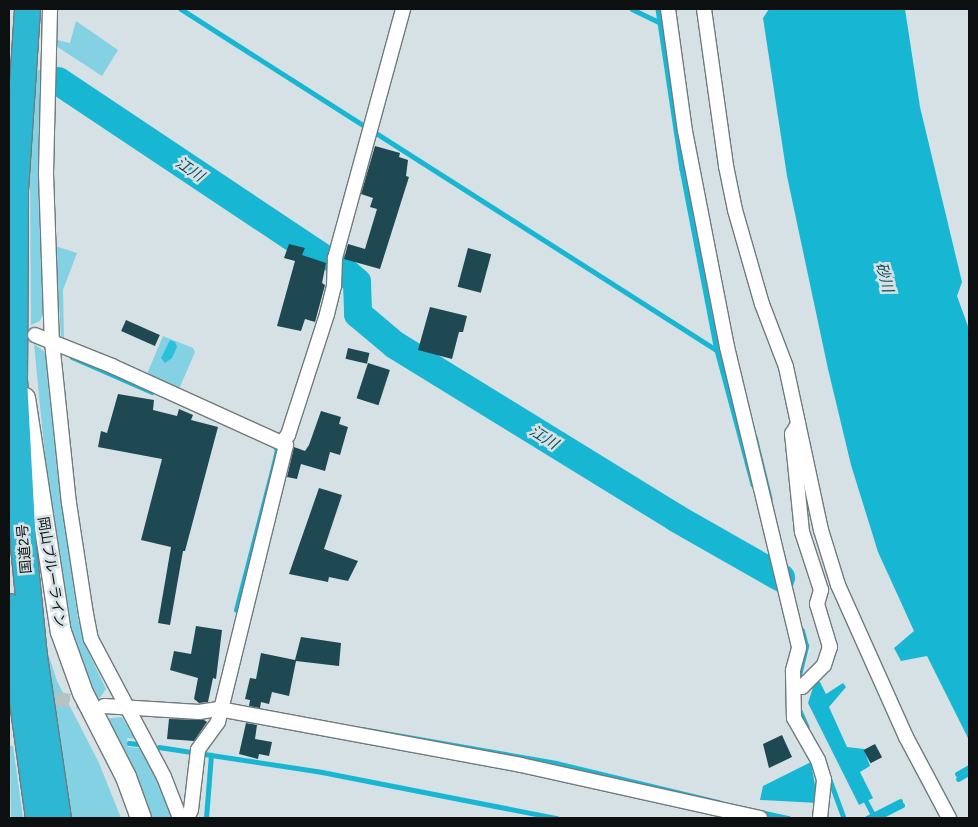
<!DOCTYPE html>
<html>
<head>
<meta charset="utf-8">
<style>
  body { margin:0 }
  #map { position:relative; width:978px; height:827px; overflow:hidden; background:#d5e1e4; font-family:Arial,"Noto Sans JP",sans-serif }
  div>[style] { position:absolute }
  .green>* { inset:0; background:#84d1e3 }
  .forest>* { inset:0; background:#2bc1dd }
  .water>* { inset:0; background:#17b7d4 }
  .stream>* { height:4.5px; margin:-2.25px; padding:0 2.25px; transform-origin:2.25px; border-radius:2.25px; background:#17b7d4 }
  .river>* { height:28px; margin:-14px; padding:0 14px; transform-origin:14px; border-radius:14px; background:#17b7d4 }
  .building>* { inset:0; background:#1e4852; transform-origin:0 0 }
  .street-tunnel>* { height:14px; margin-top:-7px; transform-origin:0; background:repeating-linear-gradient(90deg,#b7c2c4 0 14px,transparent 0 21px) }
  .roads { filter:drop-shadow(1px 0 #707a7d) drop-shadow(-1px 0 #707a7d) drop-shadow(0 1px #707a7d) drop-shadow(0 -1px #707a7d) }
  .street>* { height:14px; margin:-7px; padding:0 7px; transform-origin:7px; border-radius:7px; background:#fff }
  .secondary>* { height:20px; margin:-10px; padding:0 10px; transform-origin:10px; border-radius:10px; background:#fff }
  .highway>* { height:25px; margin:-12.5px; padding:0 12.5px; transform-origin:12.5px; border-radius:12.5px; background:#2db7d2 }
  span { translate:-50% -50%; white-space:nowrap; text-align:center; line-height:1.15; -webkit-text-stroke:5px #d5e1e4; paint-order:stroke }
  .street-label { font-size:14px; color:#0c1011 }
  .water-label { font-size:15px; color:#104c58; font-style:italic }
  .frame { position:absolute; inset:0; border:10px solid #0c1011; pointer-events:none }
</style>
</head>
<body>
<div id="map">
  <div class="green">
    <div style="clip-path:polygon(76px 21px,118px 50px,102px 76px,56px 46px,57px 40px,70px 43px)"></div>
    <div style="clip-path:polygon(37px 69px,42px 72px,39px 215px,44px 312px,40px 321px,31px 325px,30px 177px)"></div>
    <div style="clip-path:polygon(55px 246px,77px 253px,63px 290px,64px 340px,61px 336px)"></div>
    <div style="clip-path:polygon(163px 336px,193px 348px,195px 352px,179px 389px,147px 374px)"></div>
    <div style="clip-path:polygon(34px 344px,45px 352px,57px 469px,78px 619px,86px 647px,106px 689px,98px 701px,91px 689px,68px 620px,44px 447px)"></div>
    <div style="clip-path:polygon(44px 641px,57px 681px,99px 763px,121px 818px,69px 818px)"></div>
    <div style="clip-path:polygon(122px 717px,135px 739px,127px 738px,128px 747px,140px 748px,165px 792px,175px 818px,150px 818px,104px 719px)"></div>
    <div style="clip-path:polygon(10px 746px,13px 746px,23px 818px,11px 818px)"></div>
  </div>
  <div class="forest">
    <div style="clip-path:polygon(170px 340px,175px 342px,177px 347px,172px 358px,165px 363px,161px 358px)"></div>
  </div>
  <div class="water">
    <div style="clip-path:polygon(769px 9px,905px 9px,920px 107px,962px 282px,957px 296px,969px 329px,969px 740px,927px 656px,901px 661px,894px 648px,914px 631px,878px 552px,851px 465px,828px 369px,787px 176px,763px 18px)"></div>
    <div style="clip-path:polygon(815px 681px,820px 682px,826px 694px,843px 683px,846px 687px,829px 707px,847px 747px,864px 749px,870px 766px,860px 772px,873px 798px,859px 805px,808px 703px)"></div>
    <div style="clip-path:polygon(811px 762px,818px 803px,760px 800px,763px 786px)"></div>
  </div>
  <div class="stream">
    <div style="left:181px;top:9px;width:218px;rotate:32.5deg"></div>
    <div style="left:632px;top:9px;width:30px;rotate:26deg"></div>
    <div style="left:658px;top:9px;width:162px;rotate:81.5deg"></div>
    <div style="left:682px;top:169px;width:184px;rotate:79.1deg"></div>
    <div style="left:376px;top:133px;width:404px;rotate:32.5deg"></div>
    <div style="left:717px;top:350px;width:139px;rotate:75deg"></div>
    <div style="left:72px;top:357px;width:87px;rotate:23.6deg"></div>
    <div style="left:755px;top:437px;width:63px;rotate:76.2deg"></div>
    <div style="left:236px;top:610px;width:148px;rotate:-75.5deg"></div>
    <div style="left:273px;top:467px;width:17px;rotate:-77deg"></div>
    <div style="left:277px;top:450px;width:6px;rotate:-121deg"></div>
    <div style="left:799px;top:675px;width:30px;rotate:-76deg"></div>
    <div style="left:806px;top:646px;width:16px;rotate:-105deg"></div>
    <div style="left:800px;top:711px;width:17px;rotate:66deg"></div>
    <div style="left:362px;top:729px;width:197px;rotate:9.9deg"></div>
    <div style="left:556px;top:763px;width:168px;rotate:13.5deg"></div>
    <div style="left:129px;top:743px;width:9px;rotate:6deg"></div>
    <div style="left:159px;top:747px;width:165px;rotate:8.7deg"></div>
    <div style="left:322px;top:772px;width:239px;rotate:11.1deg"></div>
    <div style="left:957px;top:774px;width:14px;rotate:-30deg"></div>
    <div style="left:829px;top:777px;width:44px;rotate:69.9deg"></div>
    <div style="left:958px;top:779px;width:13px;rotate:-29deg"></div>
    <div style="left:864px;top:797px;width:24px;rotate:62deg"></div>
    <div style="left:760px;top:812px;width:29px;rotate:12deg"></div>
    <div style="left:206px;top:818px;width:63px;rotate:-85.5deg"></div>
    <div style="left:867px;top:818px;width:37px;rotate:-27deg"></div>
    <div style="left:877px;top:818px;width:28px;rotate:-27deg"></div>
  </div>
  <div class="river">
    <div style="left:58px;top:81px;width:317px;rotate:33.7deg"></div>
    <div style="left:342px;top:269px;width:20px;rotate:41deg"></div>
    <div style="left:357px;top:282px;width:32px;rotate:88deg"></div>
    <div style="left:358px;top:314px;width:48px;rotate:40deg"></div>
    <div style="left:395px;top:345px;width:330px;rotate:31.6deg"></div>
    <div style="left:676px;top:518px;width:121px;rotate:29.7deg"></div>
  </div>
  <div class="building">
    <div style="clip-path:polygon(375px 146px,400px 153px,399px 157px,408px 160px,406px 176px,409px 177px,380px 269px,344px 259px,348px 244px,365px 249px,377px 209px,370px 207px,373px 198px,361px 194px)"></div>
    <div style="clip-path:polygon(289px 244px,305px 248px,302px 255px,326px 263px,322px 283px,325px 285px,315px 322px,305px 319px,301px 331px,277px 326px,295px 261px,284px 258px)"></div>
    <div style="left:468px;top:248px;width:24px;height:40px;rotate:15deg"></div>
    <div style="clip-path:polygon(430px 307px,467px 316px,463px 332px,459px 332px,452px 359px,418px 350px)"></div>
    <div style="left:126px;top:320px;width:37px;height:12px;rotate:24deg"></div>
    <div style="left:348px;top:348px;width:22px;height:11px;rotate:13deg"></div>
    <div style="left:368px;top:363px;width:23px;height:37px;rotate:18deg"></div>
    <div style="clip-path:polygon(118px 394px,154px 400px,153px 410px,177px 416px,179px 409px,193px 415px,191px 420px,218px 427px,185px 551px,183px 551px,170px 625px,158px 623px,171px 547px,141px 540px,162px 459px,98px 447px,101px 431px,107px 433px)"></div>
    <div style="clip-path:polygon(321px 411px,341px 417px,339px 424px,348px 427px,340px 455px,330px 452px,325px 471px,301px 464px,297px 479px,287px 477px,294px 447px,305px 451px,309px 445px)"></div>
    <div style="clip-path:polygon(319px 488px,342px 495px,324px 549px,358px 561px,348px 581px,329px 577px,328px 582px,289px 574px)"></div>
    <div style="clip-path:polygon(196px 626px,222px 630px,216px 679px,213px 678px,208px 702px,199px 703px,194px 699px,198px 678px,170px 670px,174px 651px,191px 654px)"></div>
    <div style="clip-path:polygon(301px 637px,341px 643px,339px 666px,296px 661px,289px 696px,272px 692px,269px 704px,261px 702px,260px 708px,249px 706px,250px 700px,245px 699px,250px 678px,256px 679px,261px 653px,295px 660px)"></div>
    <div style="clip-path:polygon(169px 719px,204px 720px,207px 722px,194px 741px,167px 739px)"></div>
    <div style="clip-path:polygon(246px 723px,257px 725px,255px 739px,272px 742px,269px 756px,259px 754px,258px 759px,239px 754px)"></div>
    <div style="clip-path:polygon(782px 735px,792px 757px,769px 768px,763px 744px)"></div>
    <div style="left:875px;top:744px;width:15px;height:13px;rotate:62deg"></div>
  </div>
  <div class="street-tunnel">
    <div style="left:35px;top:696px;width:59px;rotate:7.9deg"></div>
  </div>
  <div class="roads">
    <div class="street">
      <div style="left:50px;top:9px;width:165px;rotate:91.4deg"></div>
      <div style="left:46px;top:174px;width:168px;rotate:88deg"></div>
      <div style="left:52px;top:342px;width:162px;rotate:84deg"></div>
      <div style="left:69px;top:503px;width:112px;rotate:81.3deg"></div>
      <div style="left:86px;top:614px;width:25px;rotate:79deg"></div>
      <div style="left:91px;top:639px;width:156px;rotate:62.1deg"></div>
      <div style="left:164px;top:777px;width:44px;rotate:68.7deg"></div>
      <div style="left:668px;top:9px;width:123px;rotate:82.1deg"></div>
      <div style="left:685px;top:131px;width:220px;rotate:79deg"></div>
      <div style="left:727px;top:347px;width:309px;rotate:76.5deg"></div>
      <div style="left:799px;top:648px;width:24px;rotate:105deg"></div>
      <div style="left:793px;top:671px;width:47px;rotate:88.8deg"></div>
      <div style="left:794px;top:718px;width:48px;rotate:60.3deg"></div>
      <div style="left:818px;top:760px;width:21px;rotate:73deg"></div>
      <div style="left:824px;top:780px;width:38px;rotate:96deg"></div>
      <div style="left:704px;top:9px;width:159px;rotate:82deg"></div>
      <div style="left:726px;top:166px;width:45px;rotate:78.4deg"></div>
      <div style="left:735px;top:210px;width:98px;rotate:74deg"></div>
      <div style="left:762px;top:304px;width:67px;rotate:69.1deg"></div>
      <div style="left:786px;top:367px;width:167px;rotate:77.9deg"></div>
      <div style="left:821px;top:530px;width:58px;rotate:72.8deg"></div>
      <div style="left:838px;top:585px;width:167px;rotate:65.9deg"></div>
      <div style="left:906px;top:737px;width:92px;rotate:62deg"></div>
      <div style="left:35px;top:335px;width:83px;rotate:21.9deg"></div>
      <div style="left:112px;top:366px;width:191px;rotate:24.4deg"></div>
      <div style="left:286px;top:445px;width:285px;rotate:103.8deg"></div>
      <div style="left:218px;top:722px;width:34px;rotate:126deg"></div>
      <div style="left:198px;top:750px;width:60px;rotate:96.7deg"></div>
      <div style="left:191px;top:810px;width:9px;rotate:117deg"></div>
      <div style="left:283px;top:441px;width:8px;rotate:-50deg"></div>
      <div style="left:288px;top:435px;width:127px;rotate:-72.1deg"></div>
      <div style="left:327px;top:314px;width:29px;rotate:-76deg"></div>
      <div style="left:334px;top:286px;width:28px;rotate:-88deg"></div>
      <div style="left:335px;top:258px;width:258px;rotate:-74.7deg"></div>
      <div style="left:794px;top:687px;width:8px"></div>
      <div style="left:802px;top:687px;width:31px;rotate:-45deg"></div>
      <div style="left:824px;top:665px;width:19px;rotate:-72deg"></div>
      <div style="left:830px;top:647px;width:45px;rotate:-106.8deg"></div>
      <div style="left:817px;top:604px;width:15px;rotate:-74deg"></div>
      <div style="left:821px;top:590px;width:61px;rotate:-108.1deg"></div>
      <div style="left:802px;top:532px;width:99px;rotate:-95.8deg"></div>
      <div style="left:792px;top:434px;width:12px;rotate:-59deg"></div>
      <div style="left:104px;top:706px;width:95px;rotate:3.6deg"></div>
      <div style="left:199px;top:712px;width:20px;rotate:-9deg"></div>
      <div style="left:219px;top:709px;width:307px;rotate:10.5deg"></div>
      <div style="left:521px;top:765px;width:245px;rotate:12.5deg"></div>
    </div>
    <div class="secondary">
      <div style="left:25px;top:398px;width:237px;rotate:81.3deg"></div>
      <div style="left:61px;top:632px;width:65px;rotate:70.2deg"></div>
      <div style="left:83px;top:693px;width:94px;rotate:62.9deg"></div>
      <div style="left:126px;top:777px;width:44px;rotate:69.9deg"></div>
    </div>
    <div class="highway">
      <div style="left:27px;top:9px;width:181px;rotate:93.8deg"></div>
      <div style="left:15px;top:190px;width:189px;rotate:90.3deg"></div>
      <div style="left:14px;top:379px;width:167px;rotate:86.9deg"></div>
      <div style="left:23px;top:546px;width:111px;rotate:84.3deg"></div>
      <div style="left:34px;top:656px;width:164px;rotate:81.6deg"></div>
      <div style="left:9px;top:606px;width:214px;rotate:82.2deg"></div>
    </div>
  </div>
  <div class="street-label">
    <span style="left:24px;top:549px;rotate:-95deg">国道2号</span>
    <span style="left:52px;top:572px;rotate:81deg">岡山ブルーライン</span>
  </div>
  <div class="water-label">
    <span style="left:190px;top:169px;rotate:34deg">江川</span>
    <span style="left:885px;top:277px;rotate:75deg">砂川</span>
    <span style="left:544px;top:437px;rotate:32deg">江川</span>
  </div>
  <div class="frame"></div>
</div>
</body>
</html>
